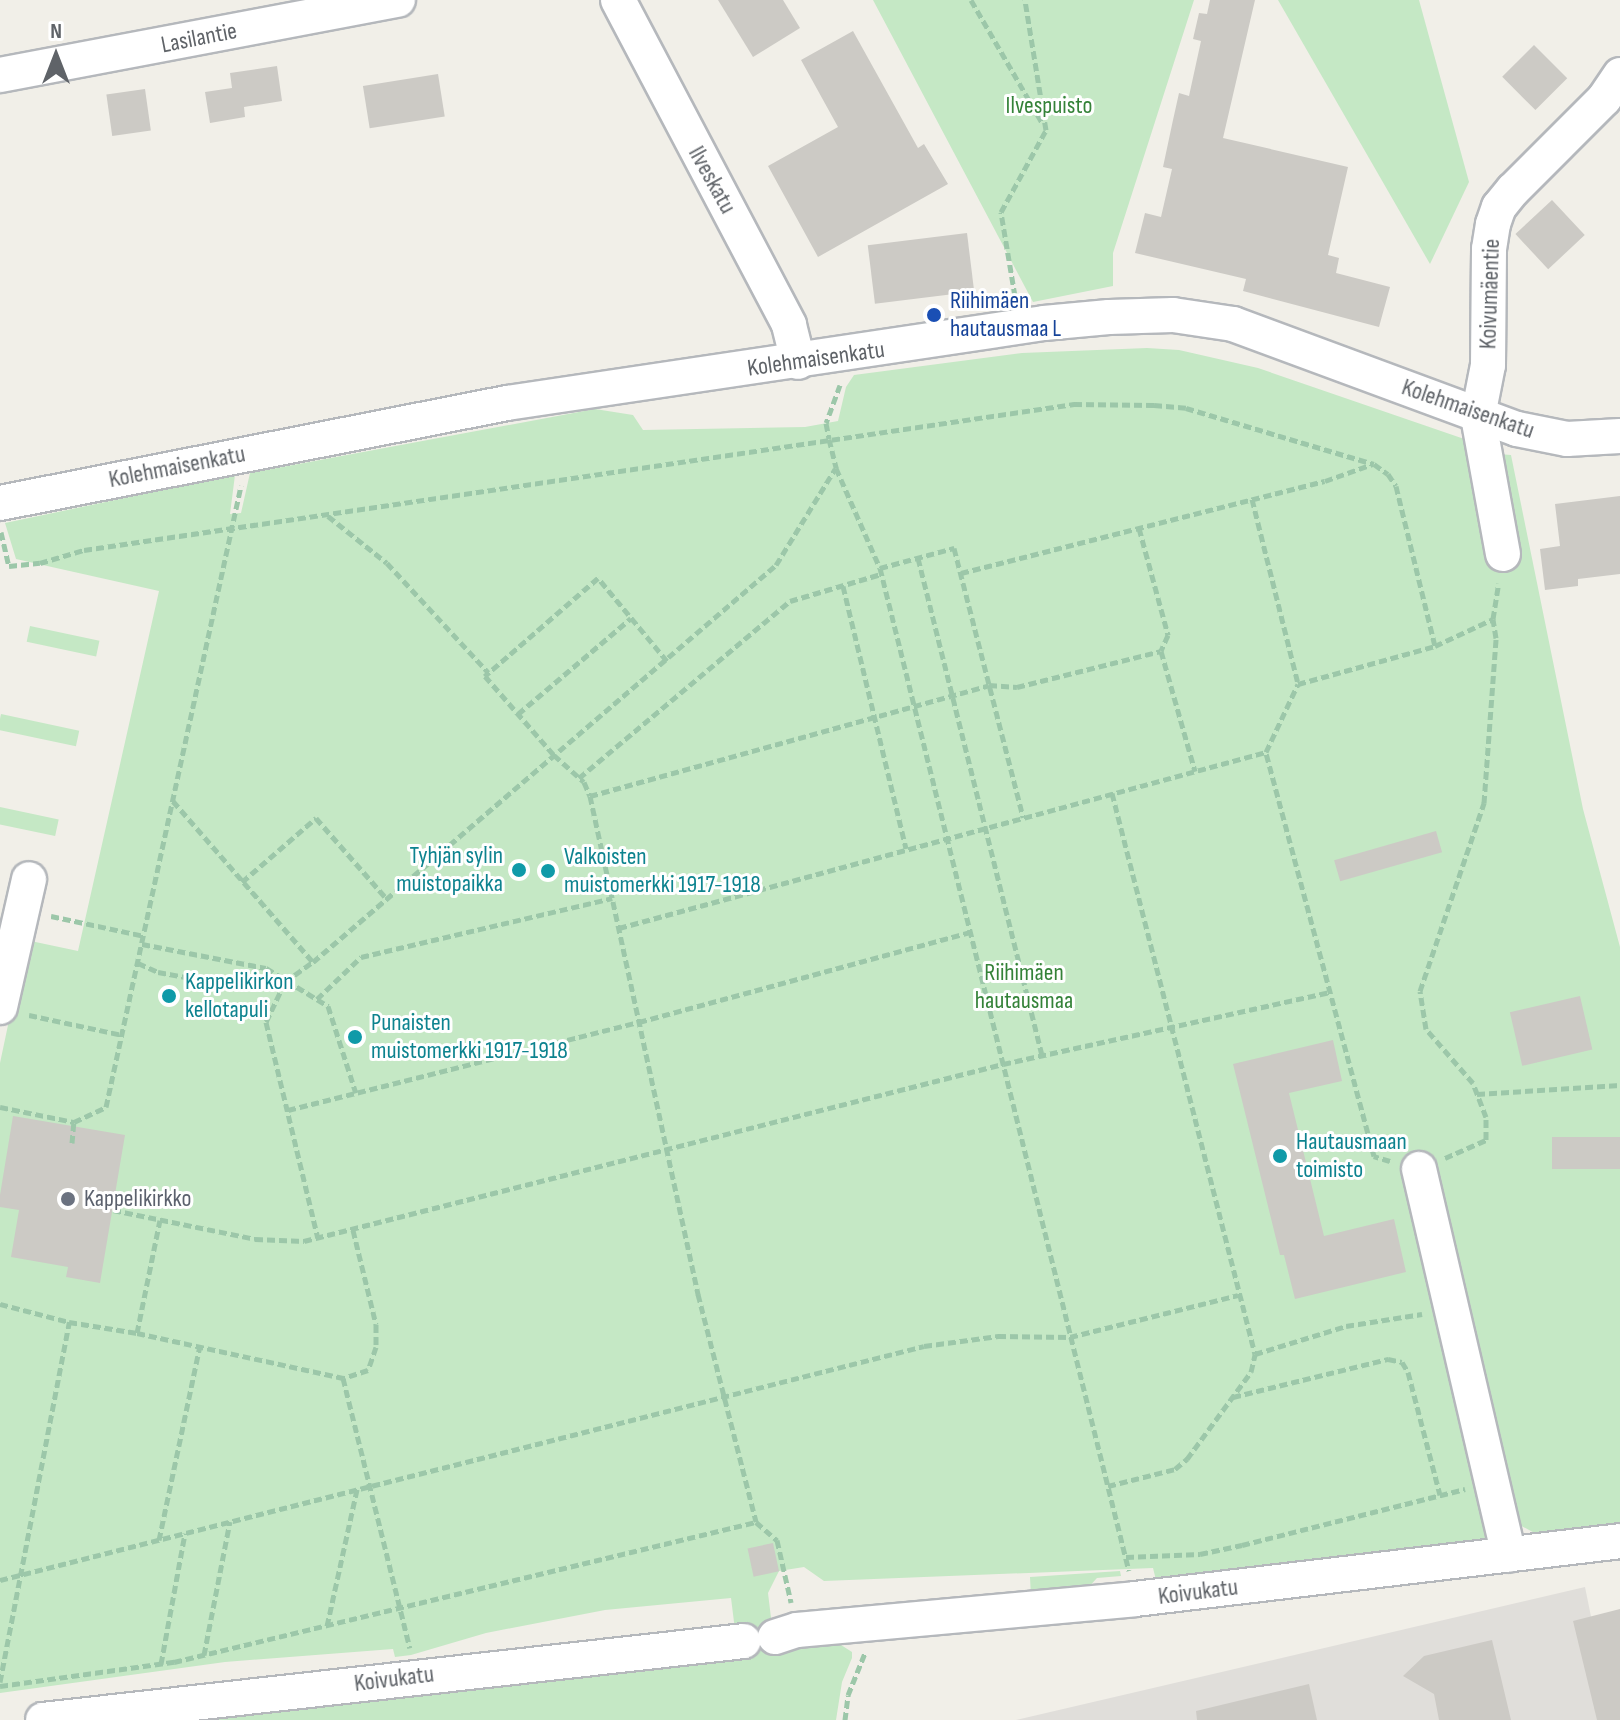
<!DOCTYPE html>
<html>
<head>
<meta charset="utf-8">
<style>
  body { margin:0 }
  #map { position:relative; width:1620px; height:1720px; overflow:hidden; background:#f1efe8; font-family:"Sofia Sans Condensed",sans-serif }
  div>[style] { position:absolute }
  .industrial>* { inset:0; background:#e0deda }
  .green>* { inset:0; background:#c5e8c5; transform-origin:0 0 }
  .building>* { inset:0; background:#cccac5; transform-origin:0 0 }
  .path>* { height:5px; margin-top:-2.5px; transform-origin:0; background:repeating-linear-gradient(90deg,#9cc7a9 0 8px,transparent 0 12px) }
  .roads { filter:drop-shadow(2px 0 #b5b8bc) drop-shadow(-2px 0 #b5b8bc) drop-shadow(0 2px #b5b8bc) drop-shadow(0 -2px #b5b8bc) }
  .minor>* { height:34px; margin:-17px; padding:0 17px; transform-origin:17px; border-radius:17px; background:#fff }
  .dots>* { width:22px; height:22px; translate:-50% -50%; box-sizing:border-box; border:4px solid #fff; border-radius:50% }
  span { translate:-50% -50%; white-space:nowrap; text-align:center; line-height:1.15; -webkit-text-stroke:6px #fff; paint-order:stroke }
  .street-label { font-size:24px; color:#5f6368 }
  .park-label { font-size:24px; color:#348238 }
  .transit-label { font-size:24px; color:#164399 }
  .left { translate:0 -50%; text-align:left }
  .culture-label { font-size:24px; color:#0d838f }
  .right { translate:-100% -50%; text-align:right }
  .worship-label { font-size:24px; color:#5b616d }
  .north { position:absolute; left:16px; top:16px; width:80px; height:80px; -webkit-text-stroke:6px #fff; paint-order:stroke; rotate:0deg; font-size:22px; font-weight:700; line-height:32px; text-align:center; color:#5f6368 }
  .north::after { content:''; display:block; margin:auto; width:28px; height:36px; background:#5f6368; clip-path:polygon(50% 0,100% 100%,50% 72%,0 100%) }
</style>
</head>
<body>
<div id="map">
  <div class="industrial">
    <div style="clip-path:polygon(1585px 1587px,1612px 1720px,1016px 1720px)"></div>
  </div>
  <div class="green">
    <div style="clip-path:polygon(873px 0,1194px 0,1113px 253px,1113px 286px,1033px 302px)"></div>
    <div style="clip-path:polygon(1278px 0,1419px 0,1469px 182px,1430px 264px)"></div>
    <div style="clip-path:polygon(1147px 348px,1179px 350px,1258px 368px,1473px 442px,1471px 452px,1511px 455px,1583px 809px,1620px 947px,1620px 1528px,1542px 1537px,1516px 1523px,1488px 1534px,1483px 1543px,1156px 1580px,1153px 1568px,824px 1581px,804px 1567px,779px 1571px,768px 1593px,772px 1626px,735px 1630px,731px 1598px,605px 1610px,486px 1633px,411px 1655px,395px 1657px,393px 1649px,225px 1662px,0 1693px,0 1063px,26px 940px,78px 951px,159px 591px,16px 559px,5px 523px,235px 475px,230px 514px,241px 513px,250px 473px,595px 409px,633px 415px,643px 430px,805px 427px,838px 421px,846px 387px,854px 375px,1022px 353px)"></div>
    <div style="left:30px;top:626px;width:71px;height:16px;rotate:12deg"></div>
    <div style="left:1px;top:714px;width:80px;height:16px;rotate:12deg"></div>
    <div style="left:0;top:807px;width:60px;height:17px;rotate:12deg"></div>
    <div style="clip-path:polygon(1120px 1571px,1121px 1576px,1097px 1578px,1085px 1591px,1031px 1597px,1030px 1577px)"></div>
    <div style="clip-path:polygon(841px 1645px,852px 1652px,852px 1658px,842px 1682px,836px 1720px,154px 1720px,775px 1648px)"></div>
  </div>
  <div class="building">
    <div style="clip-path:polygon(718px 0,783px 0,800px 28px,753px 57px)"></div>
    <div style="clip-path:polygon(1210px 0,1255px 0,1223px 138px,1348px 167px,1328px 255px,1339px 258px,1336px 273px,1390px 287px,1379px 327px,1243px 291px,1246px 279px,1135px 253px,1145px 213px,1161px 217px,1172px 169px,1163px 167px,1173px 120px,1179px 93px,1189px 96px,1201px 41px,1193px 39px,1199px 13px,1207px 14px)"></div>
    <div style="clip-path:polygon(853px 31px,918px 148px,924px 144px,948px 184px,818px 257px,768px 166px,838px 127px,801px 60px)"></div>
    <div style="left:1534px;top:45px;width:47px;height:45px;rotate:45deg"></div>
    <div style="clip-path:polygon(277px 66px,282px 101px,244px 107px,245px 117px,210px 123px,205px 92px,232px 88px,230px 73px)"></div>
    <div style="left:438px;top:74px;width:43px;height:76px;rotate:81deg"></div>
    <div style="left:145px;top:89px;width:42px;height:39px;rotate:82deg"></div>
    <div style="left:1552px;top:200px;width:48px;height:50px;rotate:47deg"></div>
    <div style="left:967px;top:233px;width:59px;height:100px;rotate:83deg"></div>
    <div style="clip-path:polygon(1620px 496px,1620px 574px,1578px 579px,1578px 586px,1545px 590px,1540px 549px,1560px 546px,1555px 504px)"></div>
    <div style="left:1436px;top:831px;width:22px;height:106px;rotate:74deg"></div>
    <div style="left:1580px;top:996px;width:55px;height:72px;rotate:77deg"></div>
    <div style="clip-path:polygon(1333px 1040px,1342px 1081px,1289px 1093px,1324px 1236px,1394px 1219px,1406px 1272px,1295px 1299px,1284px 1255px,1280px 1255px,1233px 1064px)"></div>
    <div style="clip-path:polygon(13px 1116px,125px 1135px,100px 1283px,66px 1277px,68px 1267px,11px 1257px,19px 1210px,0 1207px,0 1195px)"></div>
    <div style="left:1620px;top:1137px;width:32px;height:68px;rotate:90deg"></div>
    <div style="left:773px;top:1543px;width:29px;height:26px;rotate:78deg"></div>
    <div style="clip-path:polygon(1620px 1609px,1620px 1720px,1597px 1720px,1573px 1621px)"></div>
    <div style="clip-path:polygon(1492px 1640px,1511px 1720px,1439px 1720px,1434px 1694px,1403px 1676px,1424px 1656px)"></div>
    <div style="clip-path:polygon(1309px 1684px,1317px 1720px,1197px 1720px,1196px 1711px)"></div>
  </div>
  <div class="path">
    <div style="left:971px;top:0;width:143px;rotate:59.9deg"></div>
    <div style="left:1015px;top:296px;width:85px;rotate:-99.5deg"></div>
    <div style="left:1001px;top:212px;width:94px;rotate:-61.2deg"></div>
    <div style="left:1046px;top:130px;width:132px;rotate:-99.2deg"></div>
    <div style="left:840px;top:385px;width:40px;rotate:110.2deg"></div>
    <div style="left:826px;top:423px;width:16px;rotate:79deg"></div>
    <div style="left:829px;top:439px;width:30px;rotate:76deg"></div>
    <div style="left:836px;top:468px;width:109px;rotate:66.3deg"></div>
    <div style="left:880px;top:568px;width:1033px;rotate:76.06deg"></div>
    <div style="left:1252px;top:499px;width:191px;rotate:76deg"></div>
    <div style="left:328px;top:516px;width:75px;rotate:38.5deg"></div>
    <div style="left:387px;top:563px;width:149px;rotate:47.2deg"></div>
    <div style="left:1139px;top:528px;width:111px;rotate:74.8deg"></div>
    <div style="left:1168px;top:635px;width:17px;rotate:114deg"></div>
    <div style="left:1161px;top:651px;width:125px;rotate:74.2deg"></div>
    <div style="left:1px;top:532px;width:35px;rotate:77deg"></div>
    <div style="left:9px;top:566px;width:31px;rotate:-6deg"></div>
    <div style="left:40px;top:563px;width:46px;rotate:-16.5deg"></div>
    <div style="left:84px;top:550px;width:1001px;rotate:-8.39deg"></div>
    <div style="left:1074px;top:404px;width:80px;rotate:0.7deg"></div>
    <div style="left:1154px;top:405px;width:32px;rotate:5deg"></div>
    <div style="left:1186px;top:408px;width:196px;rotate:16.6deg"></div>
    <div style="left:1374px;top:464px;width:17px;rotate:36deg"></div>
    <div style="left:1388px;top:474px;width:14px;rotate:56deg"></div>
    <div style="left:1396px;top:486px;width:165px;rotate:76.3deg"></div>
    <div style="left:918px;top:558px;width:512px;rotate:75.99deg"></div>
    <div style="left:880px;top:568px;width:77px;rotate:-15.1deg"></div>
    <div style="left:954px;top:548px;width:278px;rotate:75.6deg"></div>
    <div style="left:961px;top:573px;width:375px;rotate:-14.2deg"></div>
    <div style="left:1325px;top:481px;width:51px;rotate:-19.5deg"></div>
    <div style="left:843px;top:586px;width:270px;rotate:76.5deg"></div>
    <div style="left:667px;top:661px;width:108px;rotate:-129.7deg"></div>
    <div style="left:598px;top:578px;width:150px;rotate:139.1deg"></div>
    <div style="left:485px;top:676px;width:105px;rotate:48.9deg"></div>
    <div style="left:554px;top:755px;width:40px;rotate:42deg"></div>
    <div style="left:584px;top:782px;width:15px;rotate:67deg"></div>
    <div style="left:590px;top:796px;width:510px;rotate:77.76deg"></div>
    <div style="left:698px;top:1294px;width:235px;rotate:75.7deg"></div>
    <div style="left:756px;top:1522px;width:28px;rotate:41deg"></div>
    <div style="left:777px;top:1540px;width:64px;rotate:77.3deg"></div>
    <div style="left:518px;top:714px;width:148px;rotate:-40.3deg"></div>
    <div style="left:579px;top:778px;width:275px;rotate:-40deg"></div>
    <div style="left:790px;top:601px;width:95px;rotate:-16.5deg"></div>
    <div style="left:1112px;top:793px;width:579px;rotate:75.7deg"></div>
    <div style="left:1255px;top:1354px;width:95px;rotate:-17.1deg"></div>
    <div style="left:1346px;top:1326px;width:77px;rotate:-9deg"></div>
    <div style="left:590px;top:796px;width:414px;rotate:-15.5deg"></div>
    <div style="left:989px;top:685px;width:28px;rotate:4deg"></div>
    <div style="left:1017px;top:687px;width:148px;rotate:-14deg"></div>
    <div style="left:173px;top:801px;width:213px;rotate:49deg"></div>
    <div style="left:242px;top:882px;width:98px;rotate:-40.9deg"></div>
    <div style="left:316px;top:818px;width:106px;rotate:48.8deg"></div>
    <div style="left:51px;top:916px;width:95px;rotate:12.1deg"></div>
    <div style="left:619px;top:928px;width:671px;rotate:-15.22deg"></div>
    <div style="left:142px;top:944px;width:126px;rotate:11deg"></div>
    <div style="left:266px;top:968px;width:73px;rotate:31.5deg"></div>
    <div style="left:328px;top:1006px;width:91px;rotate:72.2deg"></div>
    <div style="left:138px;top:963px;width:22px;rotate:24deg"></div>
    <div style="left:158px;top:972px;width:88px;rotate:10.4deg"></div>
    <div style="left:245px;top:988px;width:40px;rotate:-8.5deg"></div>
    <div style="left:285px;top:982px;width:34px;rotate:-36deg"></div>
    <div style="left:313px;top:962px;width:610px;rotate:-40.61deg"></div>
    <div style="left:776px;top:565px;width:113px;rotate:-58.4deg"></div>
    <div style="left:285px;top:982px;width:44px;rotate:115.4deg"></div>
    <div style="left:266px;top:1022px;width:222px;rotate:76.5deg"></div>
    <div style="left:317px;top:999px;width:61px;rotate:-43.7deg"></div>
    <div style="left:361px;top:957px;width:258px;rotate:-13.2deg"></div>
    <div style="left:29px;top:1015px;width:95px;rotate:12.1deg"></div>
    <div style="left:1477px;top:1094px;width:143px;rotate:-3.6deg"></div>
    <div style="left:0;top:1107px;width:76px;rotate:11.5deg"></div>
    <div style="left:288px;top:1110px;width:362px;rotate:-14.1deg"></div>
    <div style="left:639px;top:1022px;width:343px;rotate:-15.2deg"></div>
    <div style="left:72px;top:1143px;width:21px;rotate:-85deg"></div>
    <div style="left:74px;top:1122px;width:35px;rotate:-25deg"></div>
    <div style="left:106px;top:1107px;width:636px;rotate:-77.74deg"></div>
    <div style="left:1445px;top:1158px;width:45px;rotate:-23.7deg"></div>
    <div style="left:1486px;top:1140px;width:23px;rotate:-90deg"></div>
    <div style="left:1486px;top:1117px;width:36px;rotate:-111deg"></div>
    <div style="left:1473px;top:1083px;width:72px;rotate:-131deg"></div>
    <div style="left:1426px;top:1029px;width:38px;rotate:-99deg"></div>
    <div style="left:1420px;top:991px;width:199px;rotate:-71.2deg"></div>
    <div style="left:1484px;top:803px;width:165px;rotate:-85.8deg"></div>
    <div style="left:1496px;top:638px;width:19px;rotate:-99deg"></div>
    <div style="left:1390px;top:1161px;width:17px;rotate:-163deg"></div>
    <div style="left:1374px;top:1156px;width:418px;rotate:-105deg"></div>
    <div style="left:1266px;top:752px;width:75px;rotate:-64.8deg"></div>
    <div style="left:1298px;top:684px;width:142px;rotate:-15.5deg"></div>
    <div style="left:1435px;top:646px;width:64px;rotate:-25deg"></div>
    <div style="left:1493px;top:619px;width:36px;rotate:-81deg"></div>
    <div style="left:113px;top:1210px;width:145px;rotate:11.5deg"></div>
    <div style="left:255px;top:1239px;width:49px;rotate:2.3deg"></div>
    <div style="left:304px;top:1241px;width:721px;rotate:-14.21deg"></div>
    <div style="left:1003px;top:1064px;width:335px;rotate:-12.4deg"></div>
    <div style="left:353px;top:1230px;width:97px;rotate:76.3deg"></div>
    <div style="left:376px;top:1324px;width:23px;rotate:90deg"></div>
    <div style="left:376px;top:1347px;width:24px;rotate:109deg"></div>
    <div style="left:368px;top:1370px;width:26px;rotate:162deg"></div>
    <div style="left:343px;top:1378px;width:278px;rotate:76.1deg"></div>
    <div style="left:0;top:1304px;width:71px;rotate:14.6deg"></div>
    <div style="left:69px;top:1322px;width:69px;rotate:9.2deg"></div>
    <div style="left:137px;top:1333px;width:211px;rotate:12.3deg"></div>
    <div style="left:137px;top:1333px;width:115px;rotate:-78.5deg"></div>
    <div style="left:1233px;top:1397px;width:160px;rotate:-13.8deg"></div>
    <div style="left:1388px;top:1359px;width:14px;rotate:12deg"></div>
    <div style="left:1402px;top:1362px;width:12px;rotate:59deg"></div>
    <div style="left:1408px;top:1372px;width:127px;rotate:75.4deg"></div>
    <div style="left:1108px;top:1486px;width:69px;rotate:-14.2deg"></div>
    <div style="left:1175px;top:1469px;width:16px;rotate:-40deg"></div>
    <div style="left:1187px;top:1459px;width:108px;rotate:-53.7deg"></div>
    <div style="left:1251px;top:1372px;width:18px;rotate:-77deg"></div>
    <div style="left:159px;top:1540px;width:198px;rotate:-78.1deg"></div>
    <div style="left:1126px;top:1557px;width:74px;rotate:-2.3deg"></div>
    <div style="left:1200px;top:1554px;width:43px;rotate:-12.1deg"></div>
    <div style="left:1242px;top:1545px;width:230px;rotate:-14.1deg"></div>
    <div style="left:0;top:1580px;width:953px;rotate:-14.21deg"></div>
    <div style="left:924px;top:1346px;width:75px;rotate:-7.7deg"></div>
    <div style="left:998px;top:1336px;width:72px;rotate:0.8deg"></div>
    <div style="left:1070px;top:1337px;width:173px;rotate:-14deg"></div>
    <div style="left:327px;top:1626px;width:140px;rotate:-77.6deg"></div>
    <div style="left:204px;top:1655px;width:136px;rotate:-79deg"></div>
    <div style="left:161px;top:1664px;width:133px;rotate:-79.6deg"></div>
    <div style="left:0;top:1682px;width:367px;rotate:-79.1deg"></div>
    <div style="left:0;top:1686px;width:176px;rotate:-7.9deg"></div>
    <div style="left:174px;top:1662px;width:599px;rotate:-13.53deg"></div>
    <div style="left:845px;top:1720px;width:25px;rotate:-83deg"></div>
    <div style="left:848px;top:1695px;width:45px;rotate:-68deg"></div>
  </div>
  <div class="roads">
    <div class="minor">
      <div style="left:618px;top:0;width:367px;rotate:62.2deg"></div>
      <div style="left:789px;top:325px;width:38px;rotate:76deg"></div>
      <div style="left:0;top:75px;width:405px;rotate:-10.7deg"></div>
      <div style="left:0;top:503px;width:517px;rotate:-11.16deg"></div>
      <div style="left:507px;top:403px;width:543px;rotate:-8.47deg"></div>
      <div style="left:1044px;top:323px;width:65px;rotate:-5.3deg"></div>
      <div style="left:1109px;top:317px;width:64px;rotate:-1.8deg"></div>
      <div style="left:1173px;top:315px;width:61px;rotate:8.5deg"></div>
      <div style="left:1233px;top:324px;width:303px;rotate:20.3deg"></div>
      <div style="left:1517px;top:429px;width:51px;rotate:11.3deg"></div>
      <div style="left:1567px;top:439px;width:53px;rotate:-3.2deg"></div>
      <div style="left:1503px;top:554px;width:140px;rotate:-100.3deg"></div>
      <div style="left:1478px;top:416px;width:52px;rotate:-78.9deg"></div>
      <div style="left:1488px;top:365px;width:116px;rotate:-89.5deg"></div>
      <div style="left:1489px;top:249px;width:25px;rotate:-81deg"></div>
      <div style="left:1493px;top:224px;width:18px;rotate:-71deg"></div>
      <div style="left:1499px;top:207px;width:22px;rotate:-51deg"></div>
      <div style="left:1513px;top:190px;width:129px;rotate:-45deg"></div>
      <div style="left:1604px;top:99px;width:29px;rotate:-56deg"></div>
      <div style="left:0;top:1007px;width:131px;rotate:-77.2deg"></div>
      <div style="left:1419px;top:1169px;width:396px;rotate:76.9deg"></div>
      <div style="left:775px;top:1637px;width:23px;rotate:-18deg"></div>
      <div style="left:797px;top:1630px;width:339px;rotate:-5.2deg"></div>
      <div style="left:1135px;top:1599px;width:488px;rotate:-6.8deg"></div>
      <div style="left:43px;top:1720px;width:705px;rotate:-6.43deg"></div>
    </div>
  </div>
  <div class="dots">
    <div style="left:934px;top:315px;background:#1a4fb4"></div>
    <div style="left:519px;top:870px;background:#0f9aa8"></div>
    <div style="left:548px;top:871px;background:#0f9aa8"></div>
    <div style="left:169px;top:996px;background:#0f9aa8"></div>
    <div style="left:355px;top:1037px;background:#0f9aa8"></div>
    <div style="left:1280px;top:1156px;background:#0f9aa8"></div>
    <div style="left:68px;top:1199px;background:#6b7280"></div>
  </div>
  <div class="street-label">
    <span style="left:199px;top:38px;rotate:-11deg">Lasilantie</span>
    <span style="left:712px;top:180px;rotate:61deg">Ilveskatu</span>
    <span style="left:1490px;top:294px;rotate:-88deg">Koivumäentie</span>
    <span style="left:816px;top:359px;rotate:-8deg">Kolehmaisenkatu</span>
    <span style="left:1468px;top:409px;rotate:19deg">Kolehmaisenkatu</span>
    <span style="left:177px;top:467px;rotate:-11deg">Kolehmaisenkatu</span>
    <span style="left:1198px;top:1592px;rotate:-7deg">Koivukatu</span>
    <span style="left:394px;top:1679px;rotate:-7deg">Koivukatu</span>
  </div>
  <div class="park-label">
    <span style="left:1049px;top:106px">Ilvespuisto</span>
    <span style="left:1024px;top:987px">Riihimäen<br>hautausmaa</span>
  </div>
  <div class="transit-label">
    <span class="left" style="left:950px;top:315px">Riihimäen<br>hautausmaa L</span>
  </div>
  <div class="culture-label">
    <span class="right" style="left:503px;top:870px">Tyhjän sylin<br>muistopaikka</span>
    <span class="left" style="left:564px;top:871px">Valkoisten<br>muistomerkki 1917-1918</span>
    <span class="left" style="left:185px;top:996px">Kappelikirkon<br>kellotapuli</span>
    <span class="left" style="left:371px;top:1037px">Punaisten<br>muistomerkki 1917-1918</span>
    <span class="left" style="left:1296px;top:1156px">Hautausmaan<br>toimisto</span>
  </div>
  <div class="worship-label">
    <span class="left" style="left:84px;top:1199px">Kappelikirkko</span>
  </div>
  <div class="north">N</div>
</div>
</body>
</html>
